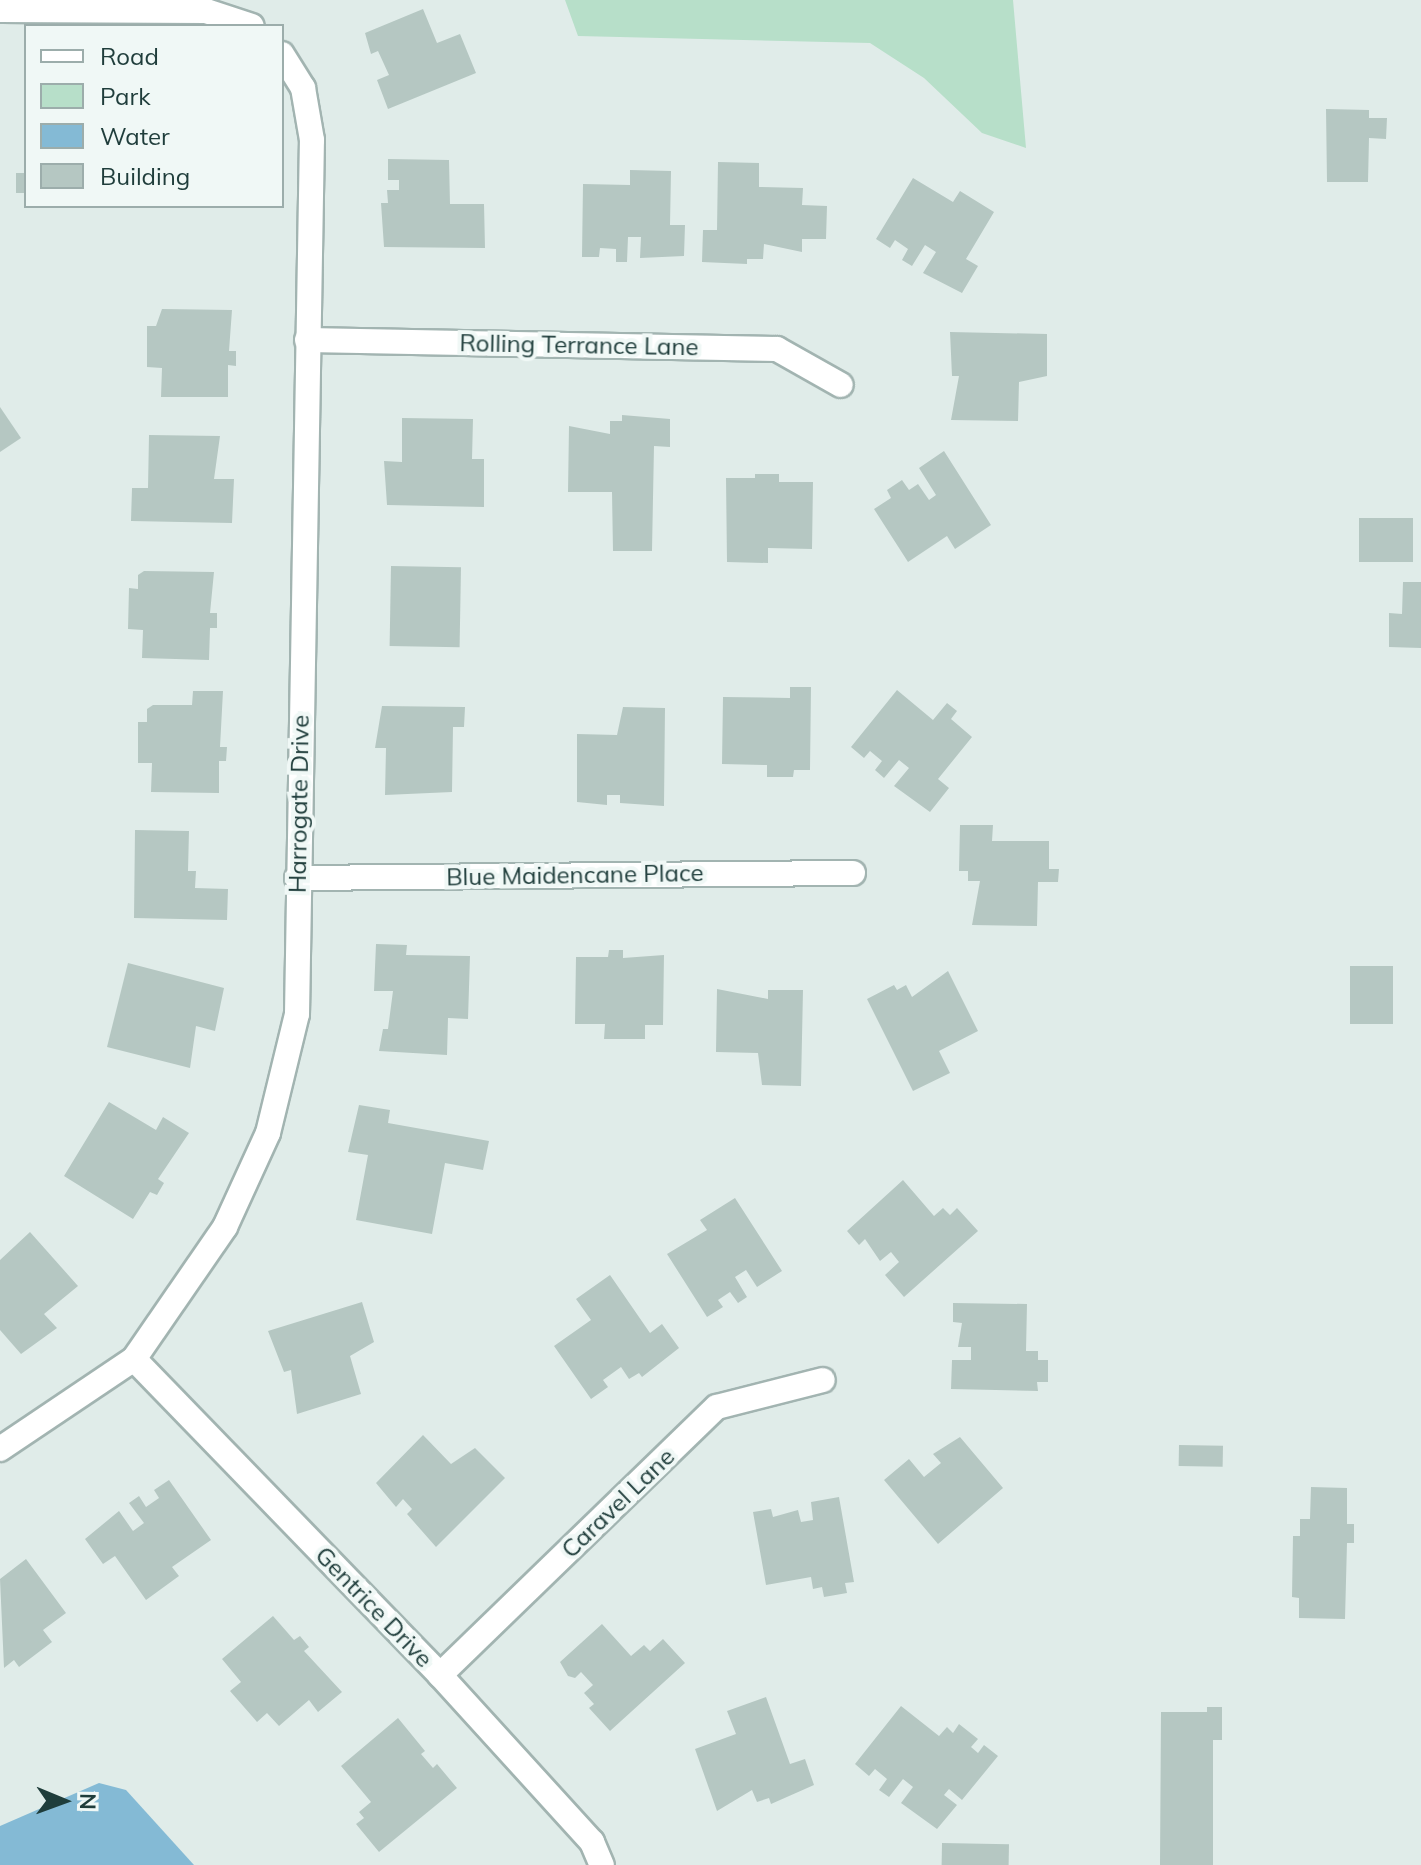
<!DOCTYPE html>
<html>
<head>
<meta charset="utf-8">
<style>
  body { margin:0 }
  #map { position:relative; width:1421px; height:1865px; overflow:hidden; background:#e0ece9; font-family:Mulish,sans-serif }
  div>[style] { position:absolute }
  .green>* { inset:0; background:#b7dfc9 }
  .water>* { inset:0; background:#84bad5 }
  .building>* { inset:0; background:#b5c7c2; transform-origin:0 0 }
  .roads { filter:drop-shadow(2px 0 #a2b4b1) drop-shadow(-2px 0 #a2b4b1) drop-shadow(0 2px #a2b4b1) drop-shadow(0 -2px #a2b4b1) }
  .street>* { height:24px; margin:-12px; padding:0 12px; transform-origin:12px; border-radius:12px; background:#fff }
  span { translate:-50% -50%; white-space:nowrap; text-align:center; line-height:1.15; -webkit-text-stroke:8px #f0f8f6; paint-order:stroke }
  .street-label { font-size:24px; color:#1f3d3b }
  .legend { position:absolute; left:24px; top:24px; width:260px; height:184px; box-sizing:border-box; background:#f0f8f6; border:2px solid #9cadab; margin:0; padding:10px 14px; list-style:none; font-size:24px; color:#1f3d3b }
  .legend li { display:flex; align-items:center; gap:16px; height:40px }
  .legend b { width:40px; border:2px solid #9cadab }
  .north { position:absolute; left:24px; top:1761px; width:80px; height:80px; -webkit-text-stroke:6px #f0f8f6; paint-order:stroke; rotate:91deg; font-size:22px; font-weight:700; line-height:32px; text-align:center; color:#1f3d3b }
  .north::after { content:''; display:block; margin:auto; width:28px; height:36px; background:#1f3d3b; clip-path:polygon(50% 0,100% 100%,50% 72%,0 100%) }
</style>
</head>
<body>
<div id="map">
  <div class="green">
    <div style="clip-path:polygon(565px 0,1013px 0,1026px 148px,982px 133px,924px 78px,870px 43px,578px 36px)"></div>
  </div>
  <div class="water">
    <div style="clip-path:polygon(99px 1783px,126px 1790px,194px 1865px,0 1865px,0 1826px)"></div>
  </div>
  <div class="building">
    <div style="clip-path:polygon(423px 9px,437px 43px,460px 34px,476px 73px,388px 109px,377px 80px,389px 75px,378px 51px,371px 54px,365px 33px)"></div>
    <div style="clip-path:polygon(1326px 109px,1369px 110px,1369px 118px,1387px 118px,1386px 139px,1369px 138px,1368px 182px,1327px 182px)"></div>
    <div style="clip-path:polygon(388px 159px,449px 160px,450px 204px,484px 204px,485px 248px,384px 247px,381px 203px,388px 203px,387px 190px,399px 190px,399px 180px,388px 180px)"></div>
    <div style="clip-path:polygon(718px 162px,759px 163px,759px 187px,803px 188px,802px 205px,827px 206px,826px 239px,802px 239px,802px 252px,764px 244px,763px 259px,747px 259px,747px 264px,702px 262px,703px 230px,717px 230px)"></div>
    <div style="clip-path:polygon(630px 170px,671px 171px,670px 225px,685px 225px,684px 256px,640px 258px,641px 237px,628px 237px,627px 262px,616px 262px,616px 249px,600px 248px,599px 257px,582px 257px,583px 184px,630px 185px)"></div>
    <div style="left:16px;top:173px;width:10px;height:20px"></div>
    <div style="clip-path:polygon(913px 178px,953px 202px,960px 191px,994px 212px,966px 259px,978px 266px,962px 293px,923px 273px,936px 252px,925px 245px,912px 266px,902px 260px,908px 249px,895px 240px,890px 248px,876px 239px)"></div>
    <div style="clip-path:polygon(162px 309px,232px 310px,229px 351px,236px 351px,236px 366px,228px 365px,228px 397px,161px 397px,162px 368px,147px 367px,147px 326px,156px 326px)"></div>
    <div style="clip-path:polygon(950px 332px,1047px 334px,1047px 376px,1019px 382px,1018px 421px,951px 420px,959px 376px,952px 376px)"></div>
    <div style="clip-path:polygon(0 407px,21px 438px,0 452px)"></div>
    <div style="clip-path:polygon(622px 415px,670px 419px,670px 447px,654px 446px,652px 551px,613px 551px,612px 492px,568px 492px,569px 426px,610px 434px,610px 421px,622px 421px)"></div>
    <div style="clip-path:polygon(402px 418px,473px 419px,472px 459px,484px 459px,484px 507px,387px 505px,384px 461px,402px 462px)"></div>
    <div style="clip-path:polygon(149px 435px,220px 436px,214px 479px,234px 479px,232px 523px,131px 521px,132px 488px,148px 488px)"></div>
    <div style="clip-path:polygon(944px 451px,991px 525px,955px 549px,947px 536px,908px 562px,874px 509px,891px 498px,887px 490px,902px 480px,909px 490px,918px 484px,929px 500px,936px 495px,919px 468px)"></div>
    <div style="clip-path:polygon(755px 474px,779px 474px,779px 482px,813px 482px,812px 549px,768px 548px,768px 563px,727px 562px,726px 478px,755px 478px)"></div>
    <div style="left:1359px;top:518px;width:54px;height:44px"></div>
    <div style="left:391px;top:566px;width:70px;height:80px;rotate:1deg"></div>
    <div style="clip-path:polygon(144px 571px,214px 572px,210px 613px,217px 613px,217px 628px,210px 628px,209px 660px,142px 658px,143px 630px,128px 629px,129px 588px,138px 589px,138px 575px)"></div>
    <div style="clip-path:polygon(1403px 582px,1421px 582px,1421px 648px,1389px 647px,1389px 613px,1402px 614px)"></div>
    <div style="clip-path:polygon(790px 687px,811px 687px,810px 770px,794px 770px,793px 777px,767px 777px,767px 765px,722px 764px,723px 697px,790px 698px)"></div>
    <div style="clip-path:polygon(897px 690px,933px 720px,947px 703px,957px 711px,951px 719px,972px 737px,938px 779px,949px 788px,930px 812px,894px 786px,909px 768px,899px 760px,884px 778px,875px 770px,882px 761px,870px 751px,864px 758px,851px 747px)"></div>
    <div style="clip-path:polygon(193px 691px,223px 691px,220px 747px,227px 747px,226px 761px,219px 761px,219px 793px,151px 792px,152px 763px,138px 763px,138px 722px,147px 722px,147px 709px,153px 705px,192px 705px)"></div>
    <div style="clip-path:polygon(382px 706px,465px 707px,464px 727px,453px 727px,452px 792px,385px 795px,386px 748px,375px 748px)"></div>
    <div style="clip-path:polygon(623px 707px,665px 708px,664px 806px,620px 803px,620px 795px,607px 795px,607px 805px,577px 802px,577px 734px,617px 735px)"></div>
    <div style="clip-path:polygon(960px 825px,993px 825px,992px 841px,1049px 841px,1049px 869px,1059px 869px,1058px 882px,1038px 882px,1037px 926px,972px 925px,980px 881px,968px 881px,968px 871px,959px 871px)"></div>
    <div style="clip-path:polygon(135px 830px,189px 831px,188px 871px,196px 871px,195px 888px,228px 889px,227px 920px,134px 918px)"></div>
    <div style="clip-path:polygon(376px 944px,407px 945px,406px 955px,470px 956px,468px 1019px,448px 1018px,447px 1055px,379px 1051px,383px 1029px,388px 1029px,393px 991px,374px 991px)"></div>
    <div style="clip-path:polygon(609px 950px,623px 950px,623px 958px,664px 955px,663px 1025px,645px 1025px,645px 1039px,604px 1039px,605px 1024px,575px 1024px,576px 957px,608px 957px)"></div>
    <div style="clip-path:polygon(128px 963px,224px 988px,215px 1031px,196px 1026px,190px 1068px,107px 1047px)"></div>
    <div style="left:1350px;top:966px;width:43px;height:58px"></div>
    <div style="clip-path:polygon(948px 971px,978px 1031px,939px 1051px,950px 1073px,913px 1091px,867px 999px,894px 985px,897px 990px,906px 985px,912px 997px)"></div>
    <div style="clip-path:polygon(717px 989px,768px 999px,768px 990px,803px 990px,801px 1086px,762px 1085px,758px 1053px,716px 1052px)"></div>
    <div style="clip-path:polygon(109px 1102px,156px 1130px,163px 1117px,189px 1133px,158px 1179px,164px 1183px,157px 1195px,150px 1192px,133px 1219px,64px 1176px)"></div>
    <div style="clip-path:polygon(359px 1105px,390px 1110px,388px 1123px,489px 1141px,483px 1170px,445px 1163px,432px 1234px,356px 1220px,368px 1155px,348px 1152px)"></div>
    <div style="clip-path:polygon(903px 1180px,934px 1216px,943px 1208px,950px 1215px,957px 1208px,978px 1231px,904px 1297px,885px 1275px,899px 1262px,891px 1252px,880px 1261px,865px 1239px,859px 1245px,847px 1231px)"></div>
    <div style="clip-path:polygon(735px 1198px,782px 1271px,757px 1287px,746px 1270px,735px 1277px,747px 1297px,738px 1303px,730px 1292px,718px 1300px,723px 1307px,707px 1317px,667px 1254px,707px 1230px,700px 1220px)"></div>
    <div style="clip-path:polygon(30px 1232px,78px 1286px,44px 1314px,57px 1328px,21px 1354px,0 1330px,0 1260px)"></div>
    <div style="clip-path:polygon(610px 1275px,650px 1333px,662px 1324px,679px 1348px,642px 1377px,639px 1373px,629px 1379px,621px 1367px,603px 1380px,608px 1387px,591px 1399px,554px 1346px,591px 1320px,576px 1299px)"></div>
    <div style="clip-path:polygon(362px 1302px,374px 1342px,350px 1356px,361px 1394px,297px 1414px,291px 1370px,284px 1372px,268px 1331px)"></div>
    <div style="clip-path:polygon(953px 1303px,1027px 1304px,1026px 1351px,1038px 1351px,1038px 1360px,1048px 1360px,1048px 1382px,1037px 1382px,1038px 1391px,951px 1389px,952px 1360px,971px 1360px,971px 1347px,958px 1347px,962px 1323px,953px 1322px)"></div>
    <div style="clip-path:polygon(423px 1435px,451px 1464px,475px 1448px,505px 1478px,436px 1547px,407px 1514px,412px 1509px,403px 1499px,396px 1507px,376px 1483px)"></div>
    <div style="clip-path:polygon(960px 1437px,1003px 1488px,938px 1544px,884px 1480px,909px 1459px,924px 1477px,941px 1463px,933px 1454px)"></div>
    <div style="left:1179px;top:1445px;width:44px;height:21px;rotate:1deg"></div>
    <div style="clip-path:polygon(169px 1480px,211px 1540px,172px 1567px,179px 1576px,146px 1600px,115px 1556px,103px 1564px,85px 1539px,119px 1511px,133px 1531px,144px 1523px,129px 1503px,139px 1496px,146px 1507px,159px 1498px,154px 1490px)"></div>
    <div style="clip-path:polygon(1311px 1487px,1347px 1488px,1347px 1524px,1354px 1524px,1354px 1543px,1347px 1543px,1345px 1619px,1299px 1618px,1299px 1598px,1292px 1597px,1293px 1536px,1300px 1536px,1300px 1519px,1310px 1519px)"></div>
    <div style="clip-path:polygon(839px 1497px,854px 1582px,845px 1583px,847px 1593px,824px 1597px,822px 1587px,813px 1589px,811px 1577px,766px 1585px,753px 1512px,771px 1509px,773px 1517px,798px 1510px,801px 1522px,813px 1520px,811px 1502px)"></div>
    <div style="clip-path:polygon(26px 1559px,66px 1613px,43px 1630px,52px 1642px,19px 1667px,14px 1660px,4px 1668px,0 1579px)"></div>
    <div style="clip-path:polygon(273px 1616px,294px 1640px,300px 1636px,309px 1647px,304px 1651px,342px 1692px,318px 1712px,309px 1700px,279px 1726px,267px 1713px,257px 1722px,230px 1691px,241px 1682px,222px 1659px)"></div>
    <div style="clip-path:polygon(602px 1624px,631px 1656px,644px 1645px,650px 1651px,663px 1639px,685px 1663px,610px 1731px,589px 1708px,594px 1704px,584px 1693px,593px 1685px,581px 1672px,575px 1678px,568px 1676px,560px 1662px)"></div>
    <div style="clip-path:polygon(766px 1697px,790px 1764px,805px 1759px,814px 1785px,771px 1804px,769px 1798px,757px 1802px,752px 1790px,717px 1811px,695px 1749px,736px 1734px,727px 1711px)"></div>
    <div style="clip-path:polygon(901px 1706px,939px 1736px,947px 1727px,953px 1733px,959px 1724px,978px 1739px,971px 1747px,978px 1753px,984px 1745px,998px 1756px,962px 1800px,949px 1789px,944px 1795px,957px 1805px,937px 1829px,901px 1803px,913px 1787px,903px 1779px,889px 1797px,879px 1790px,887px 1779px,875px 1769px,869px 1776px,855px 1764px)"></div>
    <div style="clip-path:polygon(1207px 1707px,1222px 1707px,1222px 1740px,1213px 1740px,1213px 1865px,1160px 1865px,1161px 1712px,1207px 1712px)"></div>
    <div style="clip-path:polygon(398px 1718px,425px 1751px,421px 1754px,433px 1768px,437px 1764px,457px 1788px,379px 1852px,356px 1824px,364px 1818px,359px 1812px,371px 1802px,341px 1766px)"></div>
    <div style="left:942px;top:1843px;width:67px;height:22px;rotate:1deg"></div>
  </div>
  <div class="roads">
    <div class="street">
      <div style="left:0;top:10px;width:206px;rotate:0.3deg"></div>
      <div style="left:206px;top:11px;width:48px;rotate:18.1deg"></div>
      <div style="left:307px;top:340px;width:470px;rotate:1.1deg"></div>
      <div style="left:777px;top:349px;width:73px;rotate:29.4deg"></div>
      <div style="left:297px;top:878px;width:556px;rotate:-0.52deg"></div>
      <div style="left:134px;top:1359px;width:440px;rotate:45.9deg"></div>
      <div style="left:440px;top:1675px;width:226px;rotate:47.7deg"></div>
      <div style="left:592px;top:1842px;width:25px;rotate:67deg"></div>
      <div style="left:0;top:1449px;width:161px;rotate:-33.9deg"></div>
      <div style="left:134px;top:1359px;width:160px;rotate:-55.4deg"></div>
      <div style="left:225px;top:1227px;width:103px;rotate:-65.4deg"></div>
      <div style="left:268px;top:1133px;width:122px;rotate:-76.3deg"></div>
      <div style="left:297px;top:1014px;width:874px;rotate:-89.02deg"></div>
      <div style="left:312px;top:140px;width:53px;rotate:-99.8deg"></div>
      <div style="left:303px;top:88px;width:40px;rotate:-122deg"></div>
      <div style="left:440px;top:1675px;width:385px;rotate:-44.1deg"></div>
      <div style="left:717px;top:1407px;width:109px;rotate:-14.3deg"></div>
    </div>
  </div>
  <div class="street-label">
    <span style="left:579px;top:345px;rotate:1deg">Rolling Terrance Lane</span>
    <span style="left:299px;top:804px;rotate:-89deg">Harrogate Drive</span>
    <span style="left:575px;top:875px;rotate:-1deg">Blue Maidencane Place</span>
    <span style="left:618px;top:1503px;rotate:-44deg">Caravel Lane</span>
    <span style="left:374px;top:1607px;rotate:46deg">Gentrice Drive</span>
  </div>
  <ul class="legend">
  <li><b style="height:10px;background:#fff"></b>Road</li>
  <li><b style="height:22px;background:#b7dfc9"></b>Park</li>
  <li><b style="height:22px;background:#84bad5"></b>Water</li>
  <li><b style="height:22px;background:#b5c7c2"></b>Building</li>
  </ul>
  <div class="north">N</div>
</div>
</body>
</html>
